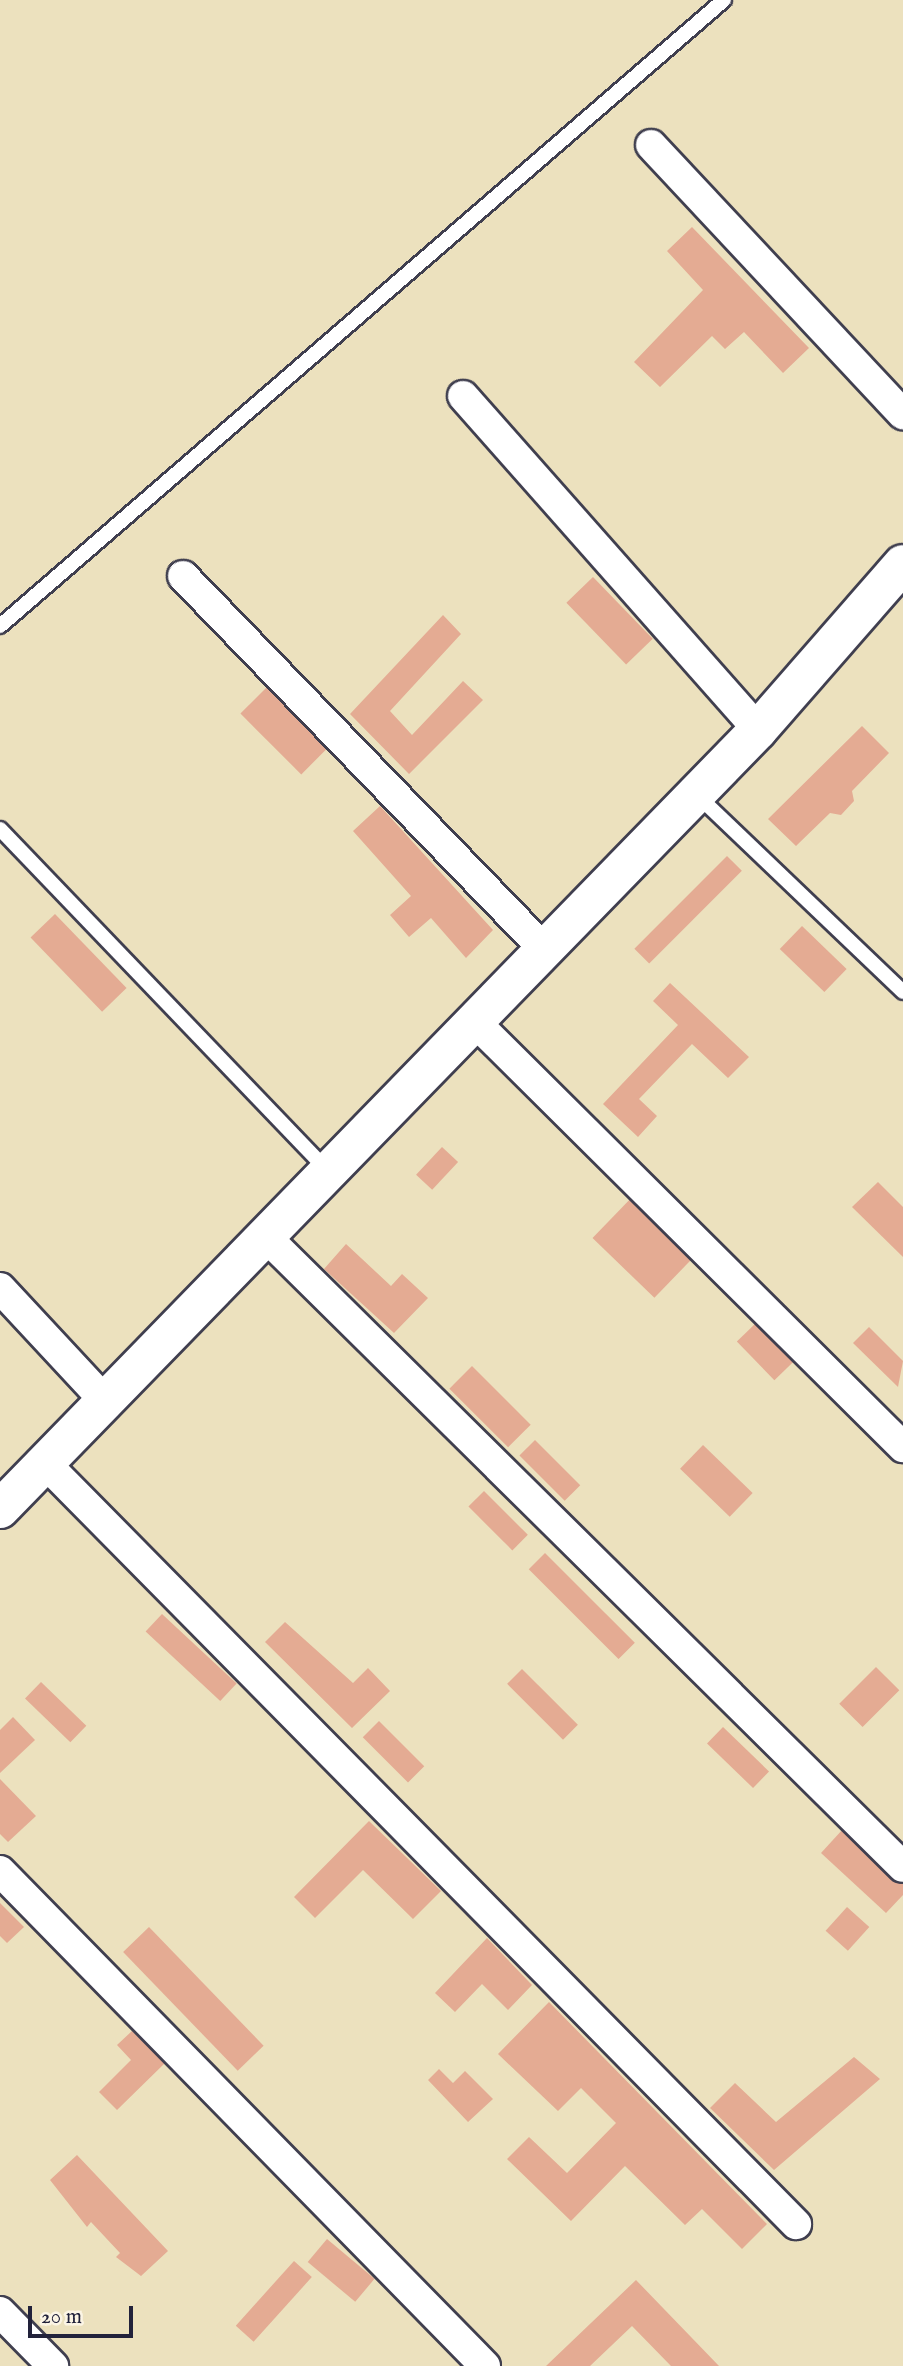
<!DOCTYPE html>
<html>
<head>
<meta charset="utf-8">
<style>
  body { margin:0 }
  #map { position:relative; width:903px; height:2366px; overflow:hidden; background:#ece1be; font-family:"IM FELL English",serif }
  div>[style] { position:absolute }
  .building>* { inset:0; background:#e4ab93; transform-origin:0 0 }
  .roads { filter:drop-shadow(2px 0 #403f4f) drop-shadow(-2px 0 #403f4f) drop-shadow(0 2px #403f4f) drop-shadow(0 -2px #403f4f) }
  .lane>* { height:14px; margin:-7px; padding:0 7px; transform-origin:7px; border-radius:7px; background:#fff }
  .street>* { height:30px; margin:-15px; padding:0 15px; transform-origin:15px; border-radius:15px; background:#fff }
  .secondary>* { height:38px; margin:-19px; padding:0 19px; transform-origin:19px; border-radius:19px; background:#fff }
  span { translate:-50% -50%; white-space:nowrap; text-align:center; line-height:1.15; -webkit-text-stroke:5px #fcf5e5; paint-order:stroke }
  .scale { position:absolute; left:28px; top:2306px; width:105px; height:32px; box-sizing:border-box; border:4px solid #22223b; border-top:0; padding-left:9px; font-size:21px; line-height:24px; white-space:nowrap; color:#22223b; -webkit-text-stroke:5px #fcf5e5; paint-order:stroke }
</style>
</head>
<body>
<div id="map">
  <div class="building">
    <div style="clip-path:polygon(692px 227px,809px 348px,783px 373px,744px 332px,725px 349px,712px 336px,660px 387px,634px 362px,703px 290px,667px 251px)"></div>
    <div style="left:593px;top:577px;width:86px;height:37px;rotate:46deg"></div>
    <div style="clip-path:polygon(443px 615px,461px 634px,390px 711px,412px 735px,463px 681px,483px 700px,409px 774px,350px 714px)"></div>
    <div style="left:268px;top:686px;width:86px;height:39px;rotate:45deg"></div>
    <div style="clip-path:polygon(862px 726px,889px 753px,852px 791px,854px 801px,841px 815px,830px 813px,796px 846px,768px 819px)"></div>
    <div style="clip-path:polygon(380px 806px,493px 930px,466px 958px,431px 918px,409px 937px,390px 915px,411px 896px,353px 831px)"></div>
    <div style="left:727px;top:856px;width:21px;height:131px;rotate:45deg"></div>
    <div style="left:55px;top:914px;width:103px;height:34px;rotate:46deg"></div>
    <div style="left:802px;top:926px;width:62px;height:32px;rotate:44deg"></div>
    <div style="clip-path:polygon(670px 983px,749px 1057px,728px 1078px,692px 1044px,639px 1099px,657px 1116px,638px 1137px,603px 1104px,678px 1025px,653px 1001px)"></div>
    <div style="left:442px;top:1147px;width:22px;height:38px;rotate:43deg"></div>
    <div style="clip-path:polygon(878px 1182px,903px 1207px,903px 1257px,852px 1207px)"></div>
    <div style="left:637px;top:1192px;width:86px;height:64px;rotate:44deg"></div>
    <div style="clip-path:polygon(346px 1244px,391px 1286px,402px 1274px,428px 1298px,394px 1333px,324px 1269px)"></div>
    <div style="left:757px;top:1322px;width:54px;height:28px;rotate:46deg"></div>
    <div style="clip-path:polygon(869px 1327px,903px 1361px,898px 1387px,853px 1343px)"></div>
    <div style="left:472px;top:1366px;width:83px;height:32px;rotate:45deg"></div>
    <div style="left:535px;top:1440px;width:64px;height:22px;rotate:45deg"></div>
    <div style="left:703px;top:1445px;width:69px;height:33px;rotate:44deg"></div>
    <div style="left:484px;top:1491px;width:62px;height:22px;rotate:45deg"></div>
    <div style="left:545px;top:1553px;width:127px;height:23px;rotate:45deg"></div>
    <div style="left:162px;top:1614px;width:102px;height:24px;rotate:43deg"></div>
    <div style="clip-path:polygon(285px 1622px,353px 1683px,368px 1668px,390px 1691px,352px 1728px,265px 1642px)"></div>
    <div style="left:876px;top:1667px;width:33px;height:52px;rotate:45deg"></div>
    <div style="left:522px;top:1669px;width:79px;height:21px;rotate:45deg"></div>
    <div style="left:41px;top:1682px;width:63px;height:23px;rotate:44deg"></div>
    <div style="clip-path:polygon(13px 1717px,35px 1740px,0 1773px,0 1730px)"></div>
    <div style="left:379px;top:1721px;width:64px;height:23px;rotate:45deg"></div>
    <div style="left:723px;top:1727px;width:64px;height:23px;rotate:44deg"></div>
    <div style="clip-path:polygon(0 1779px,36px 1816px,8px 1842px,0 1834px)"></div>
    <div style="clip-path:polygon(369px 1821px,441px 1891px,413px 1919px,363px 1870px,315px 1918px,294px 1897px)"></div>
    <div style="clip-path:polygon(843px 1829px,903px 1884px,903px 1895px,886px 1913px,821px 1853px)"></div>
    <div style="clip-path:polygon(0 1903px,24px 1927px,7px 1943px,0 1936px)"></div>
    <div style="left:847px;top:1907px;width:30px;height:32px;rotate:42deg"></div>
    <div style="left:149px;top:1927px;width:165px;height:36px;rotate:46deg"></div>
    <div style="clip-path:polygon(487px 1938px,532px 1985px,508px 2010px,482px 1984px,455px 2012px,435px 1993px)"></div>
    <div style="clip-path:polygon(549px 2002px,767px 2224px,742px 2249px,702px 2209px,685px 2225px,625px 2166px,571px 2221px,507px 2159px,529px 2137px,567px 2173px,616px 2123px,581px 2088px,558px 2111px,498px 2054px)"></div>
    <div style="clip-path:polygon(132px 2031px,165px 2063px,117px 2110px,99px 2092px,131px 2060px,117px 2045px)"></div>
    <div style="clip-path:polygon(854px 2057px,880px 2079px,774px 2170px,710px 2108px,735px 2083px,776px 2122px)"></div>
    <div style="clip-path:polygon(439px 2069px,453px 2083px,465px 2071px,493px 2099px,468px 2122px,428px 2080px)"></div>
    <div style="clip-path:polygon(77px 2155px,168px 2251px,141px 2276px,116px 2257px,120px 2253px,91px 2222px,87px 2227px,50px 2180px)"></div>
    <div style="left:327px;top:2239px;width:62px;height:30px;rotate:40deg"></div>
    <div style="left:294px;top:2261px;width:24px;height:87px;rotate:42deg"></div>
    <div style="clip-path:polygon(636px 2280px,719px 2366px,671px 2366px,632px 2326px,590px 2366px,546px 2366px)"></div>
  </div>
  <div class="roads">
    <div class="lane">
      <div style="left:0;top:626px;width:957px;rotate:-40.85deg"></div>
      <div style="left:697px;top:795px;width:285px;rotate:43.7deg"></div>
      <div style="left:0;top:829px;width:474px;rotate:46.2deg"></div>
    </div>
    <div class="street">
      <div style="left:651px;top:145px;width:369px;rotate:46.9deg"></div>
      <div style="left:463px;top:396px;width:446px;rotate:48.5deg"></div>
      <div style="left:183px;top:576px;width:519px;rotate:45.94deg"></div>
      <div style="left:474px;top:1021px;width:605px;rotate:44.8deg"></div>
      <div style="left:265px;top:1236px;width:897px;rotate:44.68deg"></div>
      <div style="left:0;top:1288px;width:154px;rotate:47.1deg"></div>
      <div style="left:46px;top:1464px;width:1068px;rotate:45.38deg"></div>
      <div style="left:0;top:1871px;width:693px;rotate:45.58deg"></div>
      <div style="left:0;top:2312px;width:76px;rotate:45.5deg"></div>
    </div>
    <div class="secondary">
      <div style="left:0;top:1509px;width:1087px;rotate:-45.78deg"></div>
      <div style="left:758px;top:730px;width:220px;rotate:-48.9deg"></div>
    </div>
  </div>
  <div class="scale">20 m</div>
</div>
</body>
</html>
